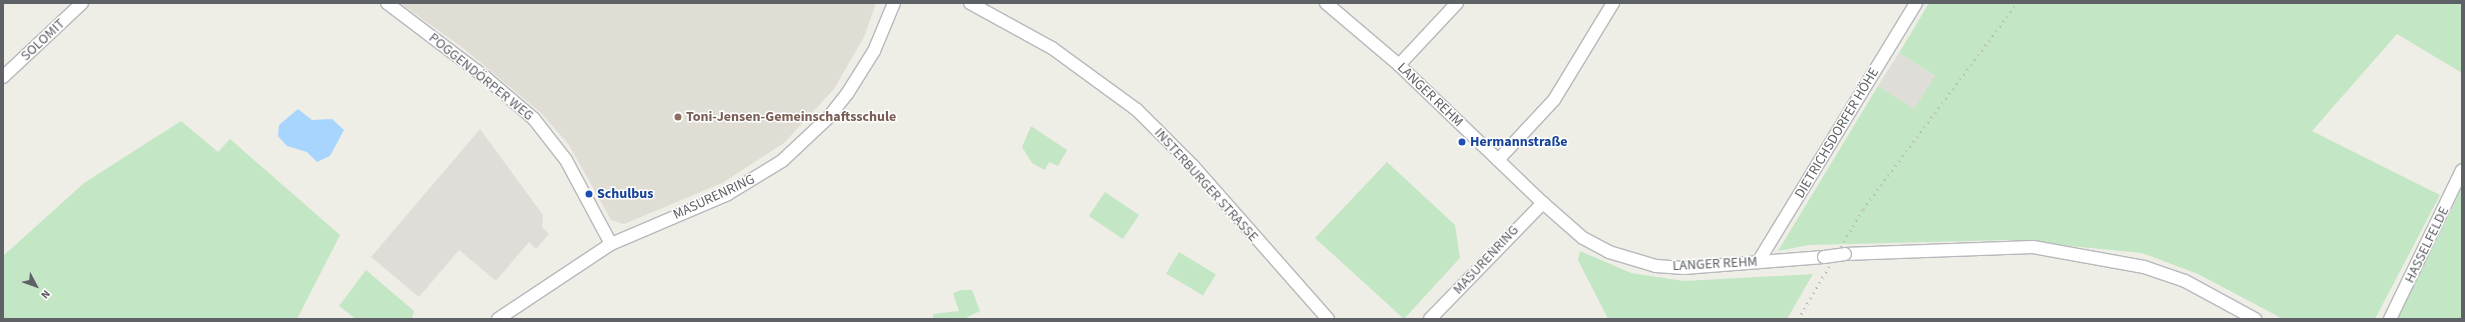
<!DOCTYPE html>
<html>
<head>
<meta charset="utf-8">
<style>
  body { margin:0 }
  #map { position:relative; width:2465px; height:322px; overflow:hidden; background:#efeee6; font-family:"Source Sans 3",sans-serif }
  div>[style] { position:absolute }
  .industrial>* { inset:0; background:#deddd8; transform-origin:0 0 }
  .education>* { inset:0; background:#dfddd4 }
  .green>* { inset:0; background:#c3e6c5; transform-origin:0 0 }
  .water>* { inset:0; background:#a8d5fd }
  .roads { filter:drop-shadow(1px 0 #b6b8bc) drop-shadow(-1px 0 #b6b8bc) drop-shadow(0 1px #b6b8bc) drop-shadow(0 -1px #b6b8bc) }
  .minor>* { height:12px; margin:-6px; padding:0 6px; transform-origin:6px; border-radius:6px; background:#fff }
  .rail>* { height:3px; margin-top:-1.5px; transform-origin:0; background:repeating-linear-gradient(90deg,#b6b7b7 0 1px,transparent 0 6px) }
  .bridges { filter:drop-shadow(1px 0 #b6b8bc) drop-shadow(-1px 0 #b6b8bc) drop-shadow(0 1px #b6b8bc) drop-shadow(0 -1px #b6b8bc) }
  .minor-bridge>* { height:12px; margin:-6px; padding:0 6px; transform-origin:6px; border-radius:6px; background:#fff }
  .dots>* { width:11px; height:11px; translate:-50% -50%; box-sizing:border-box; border:2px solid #fff; border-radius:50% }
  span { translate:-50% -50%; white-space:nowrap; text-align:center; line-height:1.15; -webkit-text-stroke:3px #fff; paint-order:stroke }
  .street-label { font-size:14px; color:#5e6166 }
  .education-label { font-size:14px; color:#785e54; font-weight:700 }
  .left { translate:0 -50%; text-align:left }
  .transit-label { font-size:14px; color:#164399; font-weight:700 }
  .frame { position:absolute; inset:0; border:4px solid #5e6166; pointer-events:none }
  .north { position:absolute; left:16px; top:266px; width:40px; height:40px; -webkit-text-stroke:3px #fff; paint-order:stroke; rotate:131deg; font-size:11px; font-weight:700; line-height:16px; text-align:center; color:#5e6166 }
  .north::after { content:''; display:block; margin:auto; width:14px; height:18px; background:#5e6166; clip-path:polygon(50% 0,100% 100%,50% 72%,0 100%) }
</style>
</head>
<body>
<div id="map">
  <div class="industrial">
    <div style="left:1899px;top:53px;width:43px;height:39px;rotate:33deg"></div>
    <div style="clip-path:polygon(480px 129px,543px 215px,542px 227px,549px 234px,536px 249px,529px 242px,496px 281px,459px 250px,419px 297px,371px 257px)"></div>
  </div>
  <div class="education">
    <div style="clip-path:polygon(400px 3px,876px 3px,864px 37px,834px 89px,784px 143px,722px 183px,624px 224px,611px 220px,569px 145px,541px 113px,463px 48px)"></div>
  </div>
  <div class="green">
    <div style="clip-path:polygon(1929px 3px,2462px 3px,2462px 73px,2397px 34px,2312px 131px,2440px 195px,2375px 319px,2283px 319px,2198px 274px,2142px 253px,2009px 240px,1809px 245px,1778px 251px,1878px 86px,1914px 109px,1935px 76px,1899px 53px)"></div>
    <div style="clip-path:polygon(181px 121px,218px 152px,230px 139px,340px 235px,297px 319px,3px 319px,3px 256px,84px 183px)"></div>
    <div style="clip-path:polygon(1031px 126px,1067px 150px,1058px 166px,1049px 162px,1045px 170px,1032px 163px,1022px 147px)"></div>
    <div style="clip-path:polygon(1387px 162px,1455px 225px,1460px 258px,1404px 319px,1315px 238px)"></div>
    <div style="clip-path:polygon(2462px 187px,2462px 319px,2397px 319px,2459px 194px)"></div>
    <div style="left:1105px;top:192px;width:41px;height:29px;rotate:34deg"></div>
    <div style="clip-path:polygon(1580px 251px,1631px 273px,1684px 281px,1813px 274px,1787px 319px,1608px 319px,1578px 260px)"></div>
    <div style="left:1179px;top:252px;width:43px;height:25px;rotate:31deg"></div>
    <div style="clip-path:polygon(366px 270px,414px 311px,412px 319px,356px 319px,339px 306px)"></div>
    <div style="clip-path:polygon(961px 290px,972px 290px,980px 311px,964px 319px,933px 319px,933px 314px,959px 311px,953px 293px)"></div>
  </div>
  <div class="water">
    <div style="clip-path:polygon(298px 109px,312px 120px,332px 119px,344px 130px,330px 156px,317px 162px,307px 152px,287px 146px,278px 136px,279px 125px)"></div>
  </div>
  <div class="roads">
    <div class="minor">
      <div style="left:387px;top:3px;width:124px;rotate:37.1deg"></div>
      <div style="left:486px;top:78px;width:63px;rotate:40.5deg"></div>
      <div style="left:534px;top:119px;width:52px;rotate:52deg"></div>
      <div style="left:566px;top:160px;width:95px;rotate:61.8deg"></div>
      <div style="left:970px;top:3px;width:94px;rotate:28.8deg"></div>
      <div style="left:1052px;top:48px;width:105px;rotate:36.1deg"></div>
      <div style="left:1137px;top:110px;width:79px;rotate:45deg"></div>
      <div style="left:1193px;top:166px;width:204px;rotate:48.6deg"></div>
      <div style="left:1326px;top:3px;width:96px;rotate:40.3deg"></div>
      <div style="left:1399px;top:65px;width:199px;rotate:43.8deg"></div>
      <div style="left:1543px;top:203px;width:53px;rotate:41.2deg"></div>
      <div style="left:1583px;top:238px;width:30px;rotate:28deg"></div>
      <div style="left:1609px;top:252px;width:49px;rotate:16.6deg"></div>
      <div style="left:1656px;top:266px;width:28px;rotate:4deg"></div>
      <div style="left:1684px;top:268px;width:140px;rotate:-4.5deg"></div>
      <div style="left:1399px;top:65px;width:85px;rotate:-46.9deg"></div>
      <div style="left:3px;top:77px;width:108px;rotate:-43.1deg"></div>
      <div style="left:1498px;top:160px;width:82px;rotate:-47deg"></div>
      <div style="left:1554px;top:100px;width:114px;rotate:-58.7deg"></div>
      <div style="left:1845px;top:254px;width:188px;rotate:-2.1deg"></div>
      <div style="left:2033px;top:247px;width:113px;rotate:10.2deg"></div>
      <div style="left:2144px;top:267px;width:43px;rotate:18.9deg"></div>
      <div style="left:2185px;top:281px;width:80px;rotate:28.5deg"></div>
      <div style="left:1758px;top:262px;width:303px;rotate:-58.6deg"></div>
      <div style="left:498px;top:319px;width:136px;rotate:-33.6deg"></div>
      <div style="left:611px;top:244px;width:127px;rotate:-23.1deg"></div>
      <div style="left:728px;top:194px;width:63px;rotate:-31.4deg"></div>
      <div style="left:782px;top:161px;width:63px;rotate:-43.1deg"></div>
      <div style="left:828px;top:118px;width:31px;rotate:-52deg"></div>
      <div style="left:847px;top:94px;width:51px;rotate:-57.9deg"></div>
      <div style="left:874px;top:51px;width:52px;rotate:-67.4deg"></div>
      <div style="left:1430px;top:319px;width:162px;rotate:-45.8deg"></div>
      <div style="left:2390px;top:319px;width:165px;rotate:-64.2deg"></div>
    </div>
  </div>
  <div class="rail">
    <div style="left:1798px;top:319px;width:128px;rotate:-59.4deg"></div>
    <div style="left:1863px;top:209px;width:257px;rotate:-53.2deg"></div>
  </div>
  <div class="bridges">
    <div class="minor-bridge">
      <div style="left:1824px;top:257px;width:21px;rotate:-8deg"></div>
    </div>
  </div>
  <div class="dots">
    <div style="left:678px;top:117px;background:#8d6e63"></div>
    <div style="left:1462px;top:142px;background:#1a4fb4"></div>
    <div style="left:589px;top:194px;background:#1a4fb4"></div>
  </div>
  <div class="street-label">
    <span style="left:43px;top:40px;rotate:-43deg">SOLOMIT</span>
    <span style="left:481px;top:77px;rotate:39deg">POGGENDÖRPER WEG</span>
    <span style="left:1430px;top:95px;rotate:44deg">LANGER REHM</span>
    <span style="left:1837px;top:133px;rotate:-59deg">DIETRICHSDORFER HÖHE</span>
    <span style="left:1206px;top:185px;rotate:48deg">INSTERBURGER STRASSE</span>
    <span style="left:714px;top:197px;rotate:-25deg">MASURENRING</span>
    <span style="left:2427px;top:245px;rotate:-64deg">HASSELFELDE</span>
    <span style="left:1486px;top:260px;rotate:-47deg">MASURENRING</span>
    <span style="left:1715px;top:264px;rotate:-3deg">LANGER REHM</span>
  </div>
  <div class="education-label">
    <span class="left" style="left:686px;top:117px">Toni-Jensen-Gemeinschaftsschule</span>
  </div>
  <div class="transit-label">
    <span class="left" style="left:1470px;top:142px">Hermannstraße</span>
    <span class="left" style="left:597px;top:194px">Schulbus</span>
  </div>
  <div class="frame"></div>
  <div class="north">N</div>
</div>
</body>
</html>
